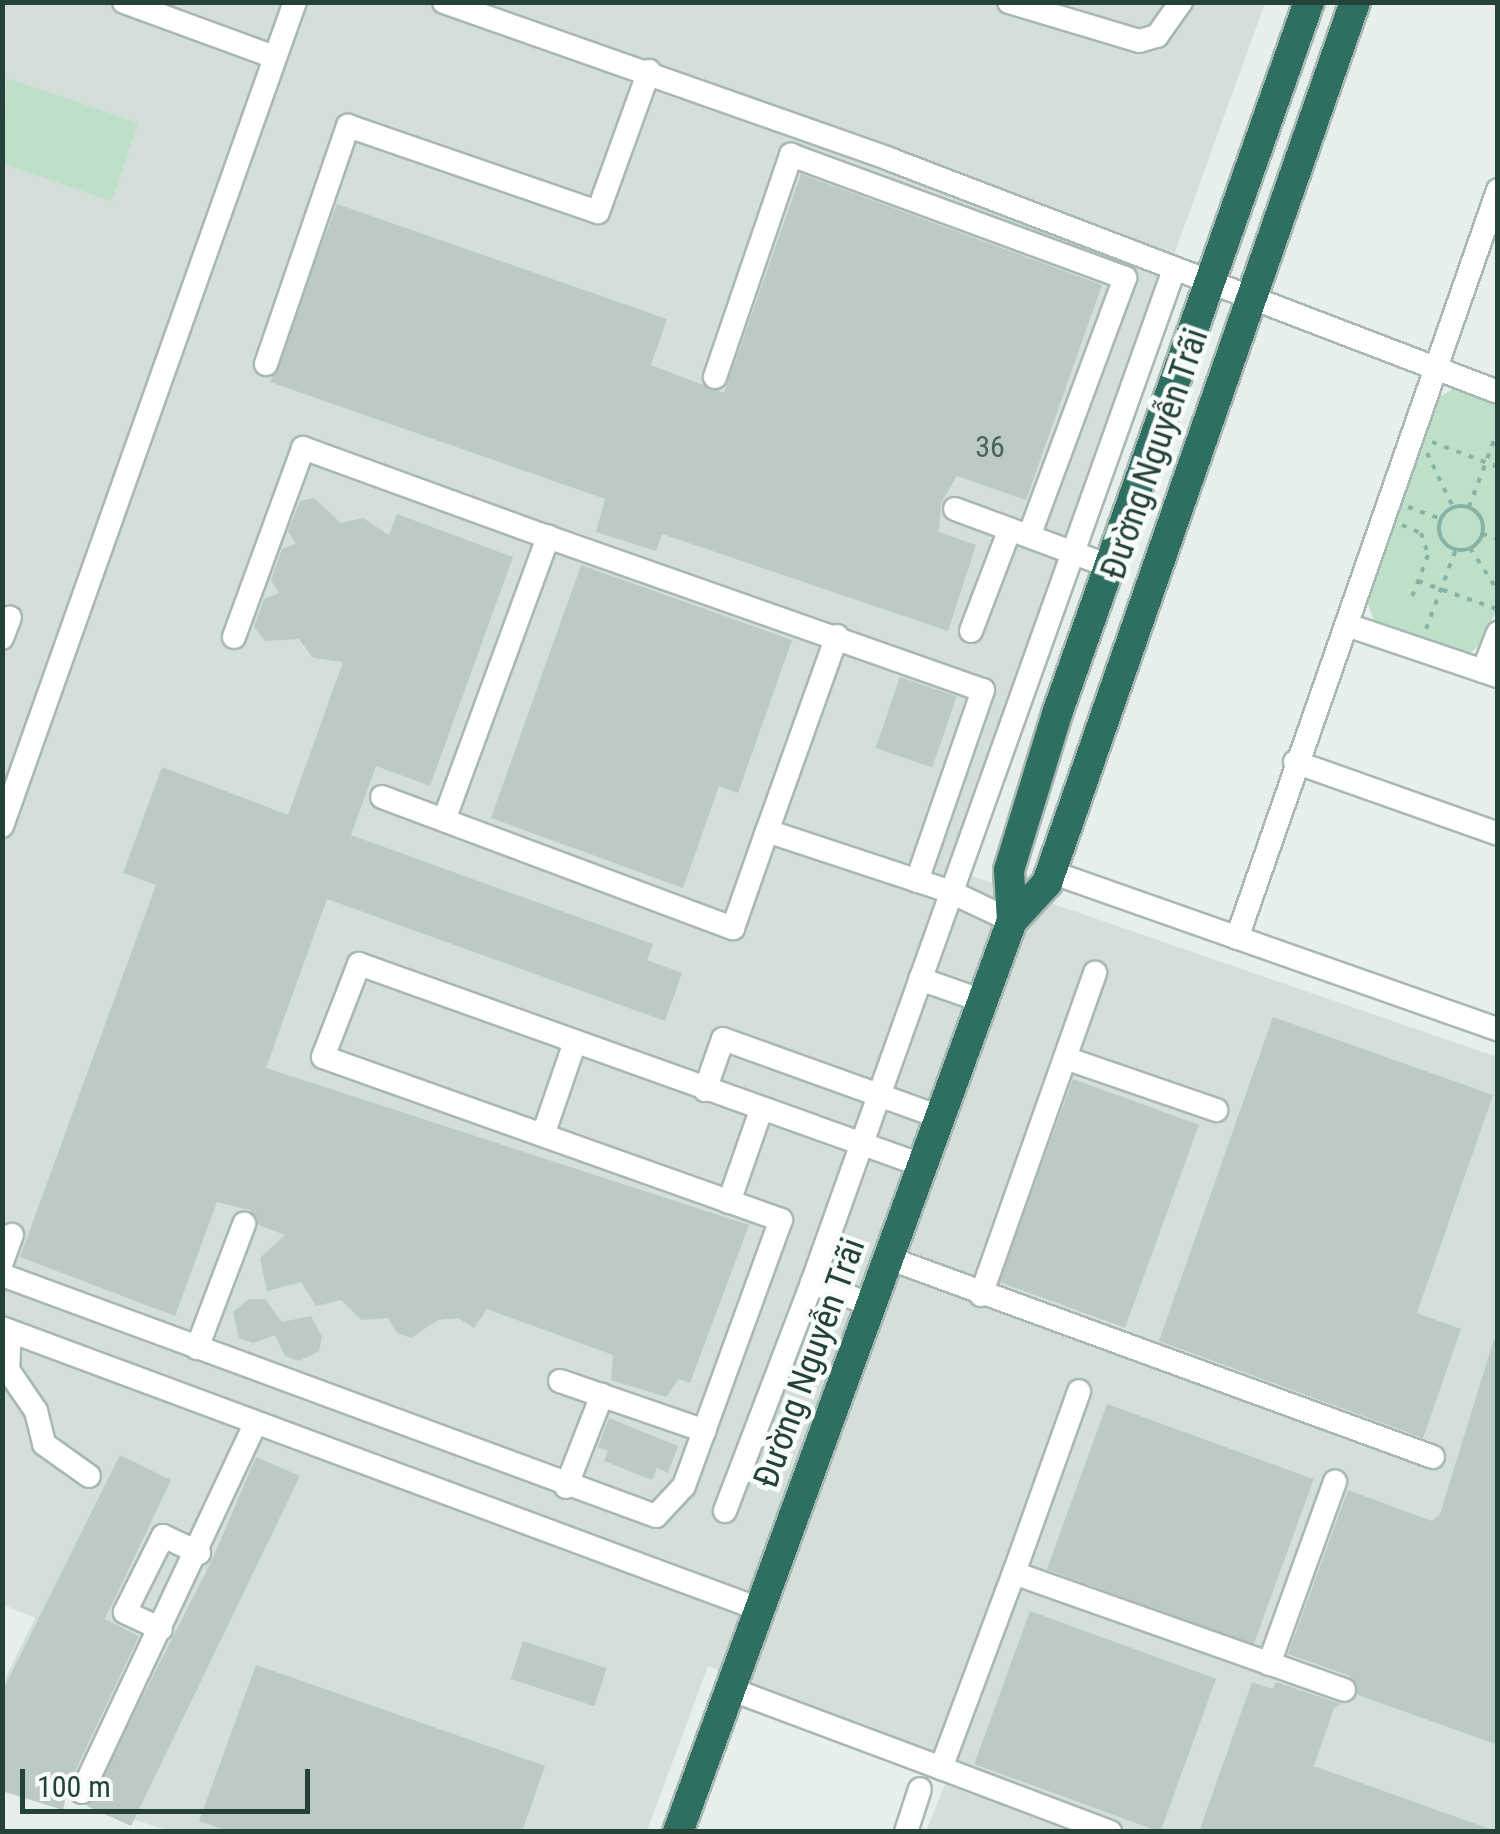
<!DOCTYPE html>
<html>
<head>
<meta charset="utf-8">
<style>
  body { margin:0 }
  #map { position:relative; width:1500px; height:1834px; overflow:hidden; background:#e6efeb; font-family:"Roboto Condensed",sans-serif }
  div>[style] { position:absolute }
  .built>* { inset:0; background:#d4dfda }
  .green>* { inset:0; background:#bfe0c8 }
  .building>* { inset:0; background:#bbcac4; transform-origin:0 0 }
  .path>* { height:4px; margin-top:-2px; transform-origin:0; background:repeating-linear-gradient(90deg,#86b3a5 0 5px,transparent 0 13px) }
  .path>.ring { margin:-2px; padding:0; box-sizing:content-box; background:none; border:4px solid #86b3a5; border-radius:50% }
  .roads { filter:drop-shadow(2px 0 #a8b8b2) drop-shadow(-2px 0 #a8b8b2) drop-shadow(0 2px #a8b8b2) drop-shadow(0 -2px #a8b8b2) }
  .minor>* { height:22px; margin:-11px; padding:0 11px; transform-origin:11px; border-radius:11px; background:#fff }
  .highway>* { height:30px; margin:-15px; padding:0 15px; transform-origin:15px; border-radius:15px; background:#2f6f62 }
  span { translate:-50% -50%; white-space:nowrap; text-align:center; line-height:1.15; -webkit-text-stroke:9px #f7fbf9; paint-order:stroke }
  .number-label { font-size:30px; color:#4a645c }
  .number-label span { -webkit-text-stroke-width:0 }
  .street-label { font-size:35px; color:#24423a }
  .frame { position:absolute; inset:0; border:5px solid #24423a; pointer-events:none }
  .scale { position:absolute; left:20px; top:1769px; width:290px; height:45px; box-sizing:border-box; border:5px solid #24423a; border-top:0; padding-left:12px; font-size:30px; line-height:35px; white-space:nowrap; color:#24423a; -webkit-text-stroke:8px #f7fbf9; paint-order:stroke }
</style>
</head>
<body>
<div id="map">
  <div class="built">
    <div style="clip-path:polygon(3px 3px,1265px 3px,952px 869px,1497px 1057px,1497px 1831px,926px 1831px,953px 1765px,708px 1666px,647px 1831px,170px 1831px,3px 1778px,2px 1685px,35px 1618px,2px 1604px)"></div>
  </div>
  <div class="green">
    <div style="clip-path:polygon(7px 78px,138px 123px,112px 201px,3px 164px)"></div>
    <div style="clip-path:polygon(1453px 389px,1497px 406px,1497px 607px,1485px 641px,1467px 655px,1374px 621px,1367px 601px,1439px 397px)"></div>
  </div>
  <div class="building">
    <div style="clip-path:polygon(801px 174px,1102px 285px,1026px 500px,957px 476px,941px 503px,939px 532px,976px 545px,948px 631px,662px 534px,656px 551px,596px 532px,605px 499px,270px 382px,337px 204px,667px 319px,651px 365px,724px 393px)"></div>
    <div style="clip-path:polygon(314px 498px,341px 523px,363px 518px,389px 535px,397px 514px,513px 557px,430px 786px,376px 766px,351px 835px,653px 944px,647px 960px,682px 973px,665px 1021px,327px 899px,266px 1068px,749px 1225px,690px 1383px,679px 1379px,666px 1397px,611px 1380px,613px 1355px,487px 1309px,474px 1328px,458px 1318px,438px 1320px,411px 1338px,397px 1333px,388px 1318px,361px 1320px,341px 1300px,316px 1306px,301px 1282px,267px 1291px,260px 1258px,285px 1235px,259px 1225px,250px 1210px,217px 1202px,175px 1316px,20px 1257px,156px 885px,123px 873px,162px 767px,288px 815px,343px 662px,313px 658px,299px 639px,265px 641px,254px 627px,264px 599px,279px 593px,271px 580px,282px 549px,296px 544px,288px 531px,300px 501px)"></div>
    <div style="clip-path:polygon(581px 565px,792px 640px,738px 793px,719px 786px,683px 888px,491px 818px)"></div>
    <div style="left:900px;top:677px;width:60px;height:75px;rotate:19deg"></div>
    <div style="clip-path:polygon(1273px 1017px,1493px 1095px,1417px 1313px,1461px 1329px,1423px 1438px,1159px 1341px)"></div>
    <div style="left:1073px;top:1079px;width:134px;height:216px;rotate:20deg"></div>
    <div style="clip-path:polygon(249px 1299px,265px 1299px,282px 1322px,311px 1316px,322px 1337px,319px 1351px,299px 1361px,285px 1356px,275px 1335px,253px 1343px,239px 1338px,233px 1312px)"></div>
    <div style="clip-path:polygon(1494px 1339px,1498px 1340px,1498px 1745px,1358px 1695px,1350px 1676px,1288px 1654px,1348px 1490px,1432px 1521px,1440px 1514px)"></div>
    <div style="left:1107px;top:1404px;width:220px;height:176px;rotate:20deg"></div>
    <div style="clip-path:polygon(609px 1418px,678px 1446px,668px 1473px,657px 1468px,652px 1480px,604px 1461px,608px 1451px,598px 1447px)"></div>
    <div style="clip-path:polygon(120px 1455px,171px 1480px,105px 1619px,139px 1636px,68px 1786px,63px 1810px,2px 1791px,2px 1692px)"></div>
    <div style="clip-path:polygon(256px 1457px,300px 1476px,131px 1826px,87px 1806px,212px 1560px)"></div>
    <div style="left:1030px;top:1611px;width:198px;height:163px;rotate:20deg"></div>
    <div style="left:523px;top:1641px;width:88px;height:40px;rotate:18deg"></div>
    <div style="clip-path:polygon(256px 1665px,545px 1766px,522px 1832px,230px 1832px,199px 1821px)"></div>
    <div style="clip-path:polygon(1252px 1682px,1273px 1689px,1276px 1682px,1341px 1704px,1334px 1708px,1314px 1766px,1498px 1832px,1199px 1832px)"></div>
  </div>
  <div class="path">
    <div style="left:1432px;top:442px;width:71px;rotate:20.7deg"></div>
    <div style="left:1427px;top:453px;width:60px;rotate:64.3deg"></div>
    <div class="ring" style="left:1439px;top:506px;width:40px;height:40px"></div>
    <div style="left:1408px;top:507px;width:35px;rotate:20deg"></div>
    <div style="left:1469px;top:507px;width:82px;rotate:-69.4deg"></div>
    <div style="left:1402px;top:525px;width:21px;rotate:23deg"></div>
    <div style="left:1421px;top:533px;width:23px;rotate:72deg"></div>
    <div style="left:1428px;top:555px;width:50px;rotate:111deg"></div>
    <div style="left:1482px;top:534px;width:17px;rotate:17deg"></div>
    <div style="left:1470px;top:548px;width:51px;rotate:56.9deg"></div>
    <div style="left:1418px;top:581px;width:83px;rotate:19.7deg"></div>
    <div style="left:1426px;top:629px;width:85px;rotate:-69.4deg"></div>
  </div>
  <div class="roads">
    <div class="minor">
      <div style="left:124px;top:2px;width:160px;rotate:20.1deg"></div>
      <div style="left:444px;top:2px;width:472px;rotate:19.4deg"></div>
      <div style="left:889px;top:159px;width:652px;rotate:20.94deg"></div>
      <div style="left:1009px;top:2px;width:136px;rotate:16.7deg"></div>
      <div style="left:1139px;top:41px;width:19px;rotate:-16deg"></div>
      <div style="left:1157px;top:36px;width:42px;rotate:-54.8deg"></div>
      <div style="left:266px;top:364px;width:252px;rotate:-71deg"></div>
      <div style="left:348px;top:126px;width:264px;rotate:19deg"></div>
      <div style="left:598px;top:212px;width:150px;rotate:-70.1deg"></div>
      <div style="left:715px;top:377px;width:235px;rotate:-71.1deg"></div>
      <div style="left:791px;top:155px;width:356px;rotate:20.2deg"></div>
      <div style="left:1125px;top:278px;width:275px;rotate:110.4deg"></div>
      <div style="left:955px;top:509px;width:161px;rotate:20.3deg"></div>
      <div style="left:1350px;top:626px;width:156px;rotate:18.7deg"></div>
      <div style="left:971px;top:631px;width:109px;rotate:-69.1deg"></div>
      <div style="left:837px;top:636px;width:207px;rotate:109.7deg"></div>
      <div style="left:767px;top:831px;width:194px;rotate:18.3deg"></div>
      <div style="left:951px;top:892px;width:68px;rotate:25.4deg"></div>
      <div style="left:234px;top:637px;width:201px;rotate:-69.9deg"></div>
      <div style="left:303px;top:448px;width:261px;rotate:20deg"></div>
      <div style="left:2px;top:638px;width:22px;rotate:-69deg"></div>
      <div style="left:1483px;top:671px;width:41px;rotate:-68.5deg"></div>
      <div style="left:1295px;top:762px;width:215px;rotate:19.5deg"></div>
      <div style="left:382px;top:797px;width:375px;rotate:20.5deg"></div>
      <div style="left:733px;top:928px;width:103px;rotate:-70.7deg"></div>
      <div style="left:444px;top:820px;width:302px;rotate:-69.8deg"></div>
      <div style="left:548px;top:537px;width:461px;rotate:19.4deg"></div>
      <div style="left:983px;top:690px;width:202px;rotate:109.1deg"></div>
      <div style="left:2px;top:826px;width:875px;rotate:-70.43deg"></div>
      <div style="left:1051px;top:872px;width:474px;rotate:19.4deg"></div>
      <div style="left:1237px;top:938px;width:792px;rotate:-70.76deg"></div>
      <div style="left:920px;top:979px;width:67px;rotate:19.2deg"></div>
      <div style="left:1065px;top:1058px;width:160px;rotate:19deg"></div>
      <div style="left:705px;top:1090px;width:54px;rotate:-70.6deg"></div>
      <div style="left:723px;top:1039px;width:233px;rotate:19.8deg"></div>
      <div style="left:543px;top:1135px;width:98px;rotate:-71deg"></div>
      <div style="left:729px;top:1202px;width:97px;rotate:-70.8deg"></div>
      <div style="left:888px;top:1258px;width:580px;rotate:20.06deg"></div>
      <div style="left:2px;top:1262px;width:29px;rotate:-70deg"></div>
      <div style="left:2px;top:1275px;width:697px;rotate:20.23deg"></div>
      <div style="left:656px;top:1516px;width:41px;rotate:-47deg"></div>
      <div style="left:684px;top:1486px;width:283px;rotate:-70deg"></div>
      <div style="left:781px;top:1220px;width:486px;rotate:-160.4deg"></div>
      <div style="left:323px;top:1057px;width:100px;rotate:-68.8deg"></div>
      <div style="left:359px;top:964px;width:600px;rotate:19.67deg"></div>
      <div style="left:981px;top:1295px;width:342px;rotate:-70.5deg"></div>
      <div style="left:870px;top:1304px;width:62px;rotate:-160.1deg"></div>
      <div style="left:812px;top:1283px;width:1076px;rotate:-70.34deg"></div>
      <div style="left:2px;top:1328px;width:807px;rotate:20.37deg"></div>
      <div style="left:10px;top:1332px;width:38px;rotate:93deg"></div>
      <div style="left:8px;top:1370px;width:50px;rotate:55.7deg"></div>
      <div style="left:36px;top:1411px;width:34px;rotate:76deg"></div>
      <div style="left:44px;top:1444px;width:55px;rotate:35.4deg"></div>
      <div style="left:197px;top:1348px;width:133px;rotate:-69.2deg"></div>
      <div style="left:560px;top:1381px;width:153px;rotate:19deg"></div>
      <div style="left:566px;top:1487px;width:99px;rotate:-68.6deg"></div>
      <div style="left:725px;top:1511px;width:244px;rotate:-69.1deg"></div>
      <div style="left:1014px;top:1573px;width:193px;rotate:-70.3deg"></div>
      <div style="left:161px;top:1629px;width:40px;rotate:-155deg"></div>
      <div style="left:125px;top:1612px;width:85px;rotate:-63.4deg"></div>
      <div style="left:163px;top:1536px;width:40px;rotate:25deg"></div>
      <div style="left:1269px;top:1664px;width:194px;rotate:-70.1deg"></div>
      <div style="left:730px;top:1689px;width:225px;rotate:20.5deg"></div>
      <div style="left:941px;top:1768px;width:208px;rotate:-69.5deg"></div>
      <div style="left:1014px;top:1573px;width:350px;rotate:19.5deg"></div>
      <div style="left:941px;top:1768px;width:181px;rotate:20.7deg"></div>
      <div style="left:82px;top:1792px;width:403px;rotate:-64.8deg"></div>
      <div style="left:906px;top:1832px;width:45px;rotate:-72deg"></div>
    </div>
    <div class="highway">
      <div style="left:1012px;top:921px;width:51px;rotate:-93.4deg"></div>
      <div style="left:1009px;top:870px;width:166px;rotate:-72.9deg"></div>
      <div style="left:1058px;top:711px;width:752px;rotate:-70.51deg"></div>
      <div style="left:678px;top:1832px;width:970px;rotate:-69.87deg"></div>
      <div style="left:1012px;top:921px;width:52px;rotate:-47.4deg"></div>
      <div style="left:1047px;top:883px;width:933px;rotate:-70.73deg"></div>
    </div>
  </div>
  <div class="number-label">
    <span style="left:990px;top:447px">36</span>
  </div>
  <div class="street-label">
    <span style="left:1155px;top:454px;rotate:-71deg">Đường Nguyễn Trãi</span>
    <span style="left:810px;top:1363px;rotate:-70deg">Đường Nguyễn Trãi</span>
  </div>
  <div class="frame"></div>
  <div class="scale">100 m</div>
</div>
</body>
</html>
